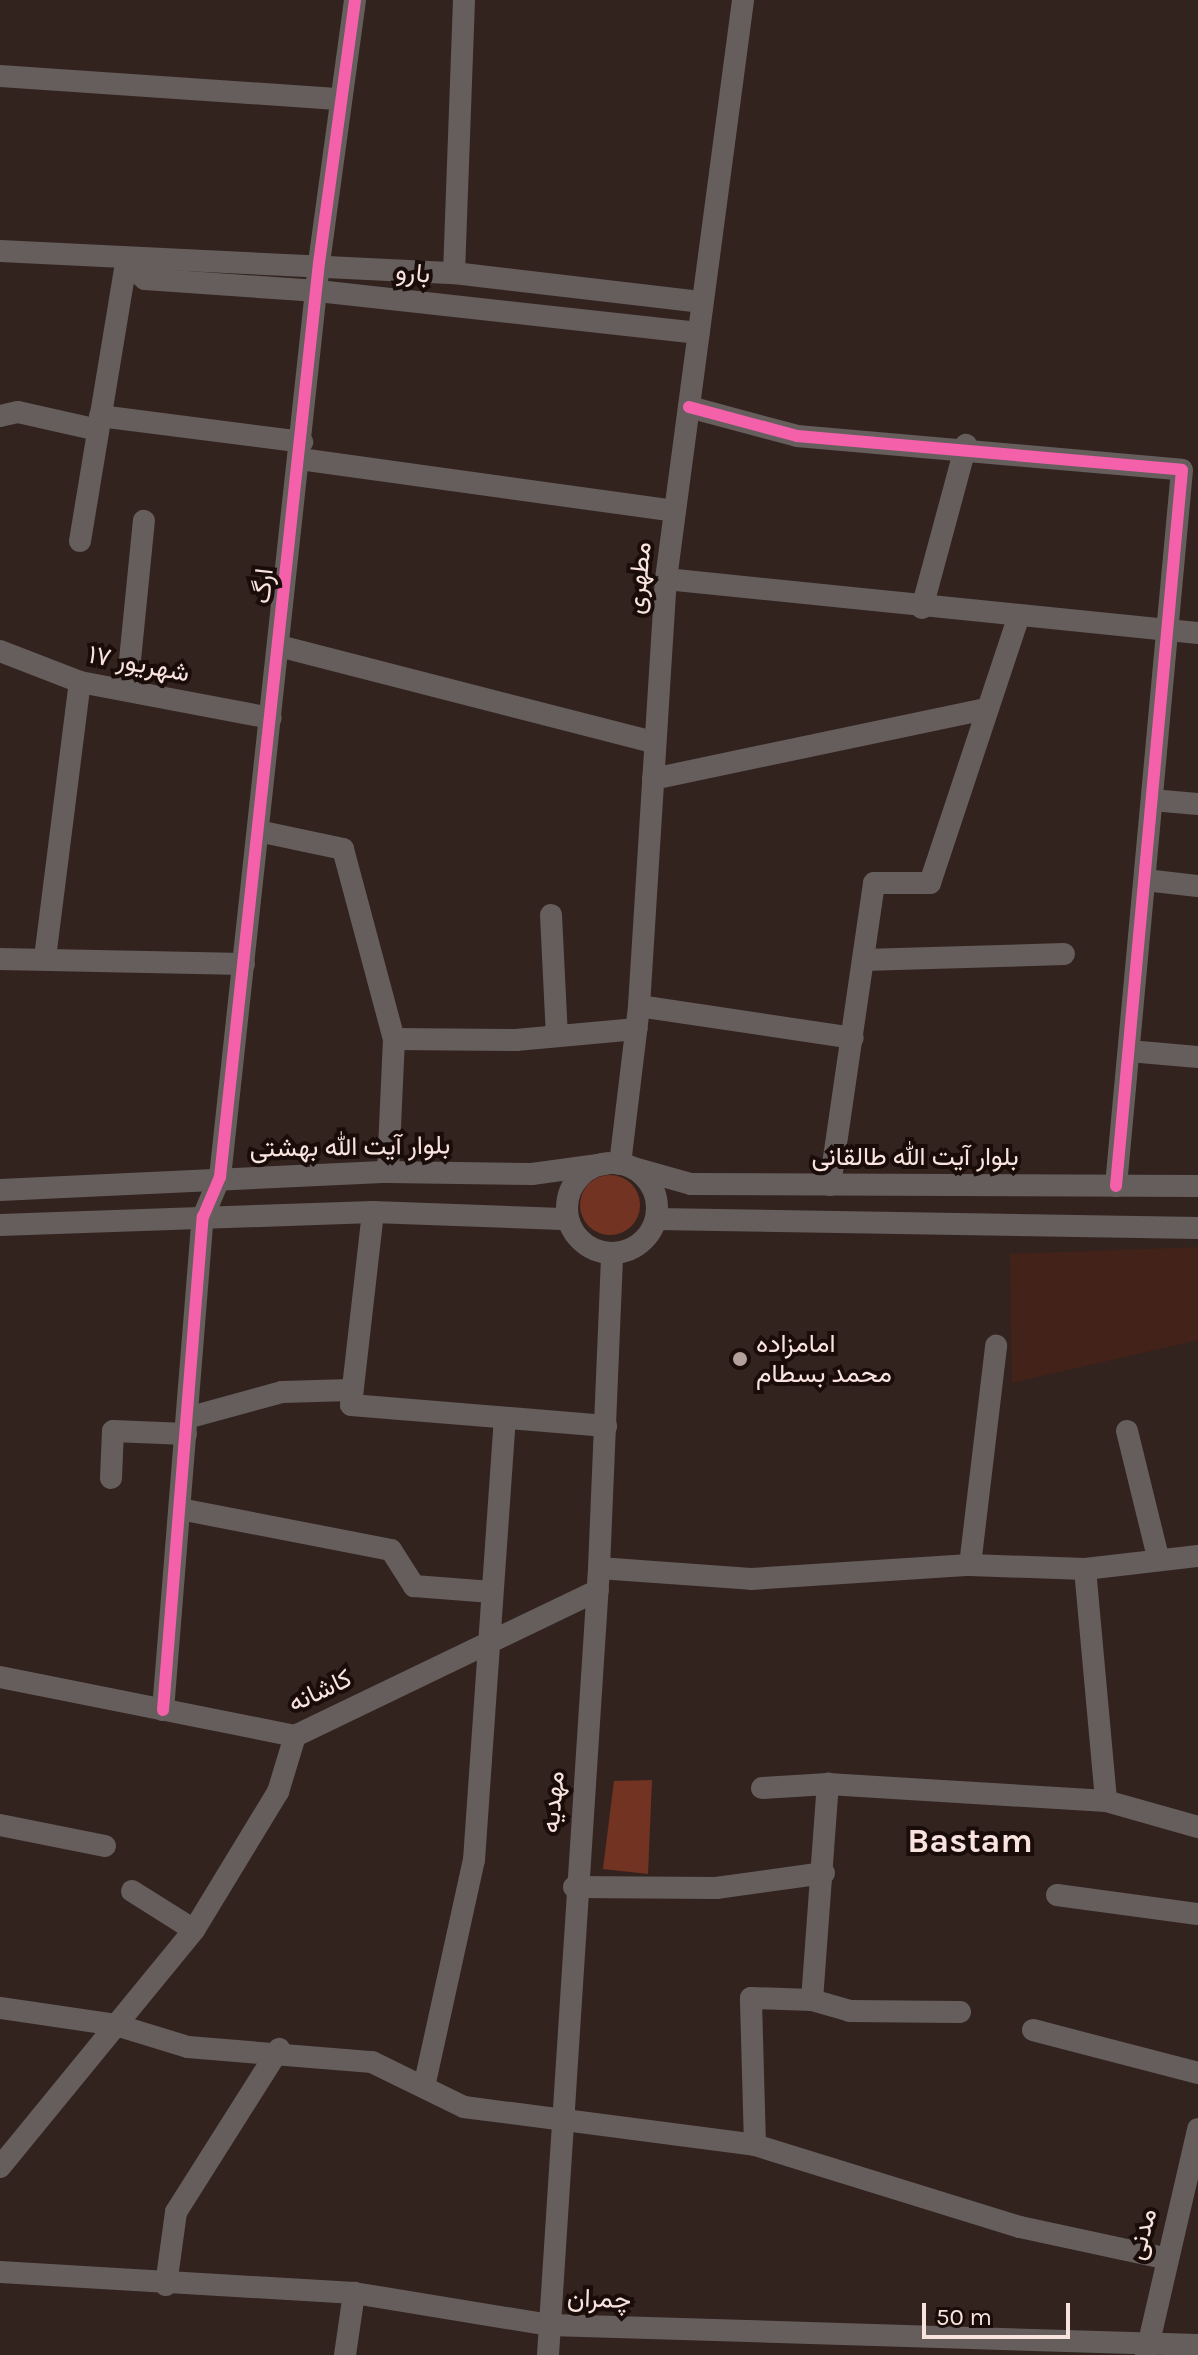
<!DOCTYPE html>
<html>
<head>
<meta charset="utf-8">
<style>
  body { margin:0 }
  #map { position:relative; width:1198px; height:2355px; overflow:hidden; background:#33231e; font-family:Karla,Vazirmatn,sans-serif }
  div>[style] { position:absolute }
  .built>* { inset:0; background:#432219 }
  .green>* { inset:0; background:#723322 }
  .round { border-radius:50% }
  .minor>* { height:22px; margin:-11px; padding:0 11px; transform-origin:11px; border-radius:11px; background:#655e5d }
  .minor>.ring { margin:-11px; padding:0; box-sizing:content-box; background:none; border:22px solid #655e5d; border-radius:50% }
  .cycleway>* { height:12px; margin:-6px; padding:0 6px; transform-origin:6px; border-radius:6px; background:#f560ab }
  .dots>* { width:22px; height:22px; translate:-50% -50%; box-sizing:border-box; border:4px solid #190c09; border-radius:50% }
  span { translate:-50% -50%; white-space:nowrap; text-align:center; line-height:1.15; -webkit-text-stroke:8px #190c09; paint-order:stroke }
  .street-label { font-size:26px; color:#f8e3de }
  .poi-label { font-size:26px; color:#f8e3de }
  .left { translate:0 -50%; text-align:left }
  .district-label { font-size:34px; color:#f8e3de; font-weight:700 }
  .scale { position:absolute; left:922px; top:2303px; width:148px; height:36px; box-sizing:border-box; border:4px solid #f8e3de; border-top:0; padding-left:10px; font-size:24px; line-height:28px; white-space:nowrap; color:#f8e3de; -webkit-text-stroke:6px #190c09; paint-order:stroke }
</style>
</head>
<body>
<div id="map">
  <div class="built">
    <div style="clip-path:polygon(1198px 1247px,1198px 1340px,1012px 1383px,1010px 1254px)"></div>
  </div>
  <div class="green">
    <div class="round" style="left:580px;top:1175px;width:60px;height:60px"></div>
    <div style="clip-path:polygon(652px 1780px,648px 1874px,603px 1869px,614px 1781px)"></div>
  </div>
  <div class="minor">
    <div style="left:0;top:76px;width:341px;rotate:3.9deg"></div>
    <div style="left:0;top:251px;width:455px;rotate:2.8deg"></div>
    <div style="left:454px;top:273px;width:250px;rotate:6.7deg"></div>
    <div style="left:126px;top:262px;width:25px;rotate:42deg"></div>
    <div style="left:145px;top:279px;width:173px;rotate:4deg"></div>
    <div style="left:318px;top:291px;width:383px;rotate:6.3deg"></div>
    <div style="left:454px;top:273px;width:273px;rotate:-87.9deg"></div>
    <div style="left:689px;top:407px;width:112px;rotate:15deg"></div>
    <div style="left:797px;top:436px;width:386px;rotate:5deg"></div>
    <div style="left:1182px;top:470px;width:719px;rotate:95.27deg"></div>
    <div style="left:0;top:416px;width:18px;rotate:-13deg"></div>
    <div style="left:18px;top:412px;width:82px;rotate:12.7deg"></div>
    <div style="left:100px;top:416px;width:204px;rotate:7.3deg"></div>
    <div style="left:300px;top:459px;width:378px;rotate:7.9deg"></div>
    <div style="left:80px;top:541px;width:283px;rotate:-80.6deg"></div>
    <div style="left:666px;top:579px;width:535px;rotate:5.8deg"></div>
    <div style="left:922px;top:608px;width:169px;rotate:-74.9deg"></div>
    <div style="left:279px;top:646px;width:387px;rotate:14.4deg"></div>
    <div style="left:0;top:651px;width:86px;rotate:21.2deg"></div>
    <div style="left:80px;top:682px;width:194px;rotate:10.7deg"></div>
    <div style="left:127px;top:690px;width:170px;rotate:-84.3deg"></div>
    <div style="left:653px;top:779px;width:340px;rotate:-11.9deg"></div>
    <div style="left:1152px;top:800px;width:46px;rotate:5deg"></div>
    <div style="left:258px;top:831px;width:87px;rotate:12deg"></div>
    <div style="left:343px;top:849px;width:197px;rotate:75deg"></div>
    <div style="left:394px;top:1039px;width:133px;rotate:92.6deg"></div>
    <div style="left:1145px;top:880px;width:53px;rotate:6.5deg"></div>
    <div style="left:551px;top:915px;width:121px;rotate:87.2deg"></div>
    <div style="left:45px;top:958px;width:278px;rotate:-82.8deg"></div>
    <div style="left:0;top:959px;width:244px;rotate:1.2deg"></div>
    <div style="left:863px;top:960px;width:201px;rotate:-1.7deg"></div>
    <div style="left:639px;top:1006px;width:216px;rotate:8.5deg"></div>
    <div style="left:394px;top:1039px;width:122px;rotate:0.5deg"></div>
    <div style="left:516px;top:1040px;width:121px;rotate:-5.2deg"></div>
    <div style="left:1129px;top:1051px;width:69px;rotate:5deg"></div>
    <div class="ring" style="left:567px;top:1163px;width:68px;height:68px"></div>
    <div style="left:620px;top:1164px;width:159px;rotate:-83.1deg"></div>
    <div style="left:639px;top:1006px;width:428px;rotate:-86.4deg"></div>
    <div style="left:666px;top:579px;width:584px;rotate:-82.42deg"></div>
    <div style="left:634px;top:1168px;width:59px;rotate:15.7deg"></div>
    <div style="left:691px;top:1184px;width:507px;rotate:0.23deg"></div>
    <div style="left:830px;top:1185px;width:305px;rotate:-81.7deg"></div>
    <div style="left:874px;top:883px;width:56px"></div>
    <div style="left:930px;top:883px;width:278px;rotate:-71.6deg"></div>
    <div style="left:0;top:1190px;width:388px;rotate:-2.7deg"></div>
    <div style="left:388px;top:1172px;width:144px;rotate:0.8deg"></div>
    <div style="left:532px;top:1174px;width:74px;rotate:-7.8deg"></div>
    <div style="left:373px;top:1212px;width:194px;rotate:96.5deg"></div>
    <div style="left:351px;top:1405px;width:256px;rotate:4.7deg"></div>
    <div style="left:656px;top:1219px;width:542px;rotate:0.95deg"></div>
    <div style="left:0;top:1225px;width:373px;rotate:-2deg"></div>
    <div style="left:373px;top:1212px;width:195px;rotate:2.1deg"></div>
    <div style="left:187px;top:1418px;width:98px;rotate:-15.3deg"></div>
    <div style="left:282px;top:1392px;width:69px;rotate:-1.7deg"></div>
    <div style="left:1127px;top:1431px;width:130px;rotate:76.2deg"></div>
    <div style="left:111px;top:1478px;width:47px;rotate:-87.6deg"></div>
    <div style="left:113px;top:1431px;width:73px;rotate:2.4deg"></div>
    <div style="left:180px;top:1509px;width:215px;rotate:11deg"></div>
    <div style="left:391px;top:1550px;width:43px;rotate:57.4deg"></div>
    <div style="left:414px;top:1586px;width:78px;rotate:4.4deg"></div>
    <div style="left:970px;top:1565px;width:221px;rotate:-83.2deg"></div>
    <div style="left:599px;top:1568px;width:152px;rotate:4.1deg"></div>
    <div style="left:751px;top:1579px;width:219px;rotate:-3.7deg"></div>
    <div style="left:970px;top:1565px;width:115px;rotate:2deg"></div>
    <div style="left:1085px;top:1569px;width:114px;rotate:-6.6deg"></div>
    <div style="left:1085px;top:1569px;width:233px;rotate:84.8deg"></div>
    <div style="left:0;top:1677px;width:301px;rotate:11.3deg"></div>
    <div style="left:295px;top:1736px;width:336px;rotate:-25.7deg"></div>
    <div style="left:163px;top:1710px;width:495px;rotate:-85.4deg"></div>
    <div style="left:203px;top:1217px;width:43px;rotate:-67deg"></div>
    <div style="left:220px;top:1177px;width:919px;rotate:-83.82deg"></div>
    <div style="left:319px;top:263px;width:265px;rotate:-82.2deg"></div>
    <div style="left:762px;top:1788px;width:66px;rotate:-3.5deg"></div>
    <div style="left:828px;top:1784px;width:279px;rotate:3.5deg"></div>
    <div style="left:1106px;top:1801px;width:96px;rotate:15.8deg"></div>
    <div style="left:0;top:1825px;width:107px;rotate:11.3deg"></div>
    <div style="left:574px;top:1887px;width:142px;rotate:0.4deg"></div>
    <div style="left:716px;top:1888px;width:109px;rotate:-7.9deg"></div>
    <div style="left:132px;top:1891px;width:73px;rotate:32.2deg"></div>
    <div style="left:1057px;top:1895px;width:142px;rotate:7.7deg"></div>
    <div style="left:812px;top:2000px;width:40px;rotate:16deg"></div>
    <div style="left:850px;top:2011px;width:110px;rotate:0.5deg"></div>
    <div style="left:0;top:2008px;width:117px;rotate:8.3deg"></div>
    <div style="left:116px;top:2025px;width:75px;rotate:17deg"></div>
    <div style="left:188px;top:2047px;width:185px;rotate:4.7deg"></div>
    <div style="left:372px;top:2062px;width:102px;rotate:26.1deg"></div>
    <div style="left:464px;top:2107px;width:293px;rotate:7.4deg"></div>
    <div style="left:755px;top:2145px;width:277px;rotate:17.2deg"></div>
    <div style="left:1020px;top:2227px;width:146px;rotate:12.2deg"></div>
    <div style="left:1033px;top:2030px;width:171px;rotate:14.6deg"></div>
    <div style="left:424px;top:2087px;width:232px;rotate:-77.6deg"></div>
    <div style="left:474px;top:1860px;width:440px;rotate:-86deg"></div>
    <div style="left:755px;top:2145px;width:147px;rotate:-91.6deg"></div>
    <div style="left:751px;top:1998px;width:61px;rotate:1.9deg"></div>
    <div style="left:812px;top:2000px;width:217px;rotate:-85.8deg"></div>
    <div style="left:0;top:2167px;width:306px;rotate:-50.7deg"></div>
    <div style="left:194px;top:1930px;width:162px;rotate:-58.7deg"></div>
    <div style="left:278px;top:1792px;width:59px;rotate:-73.1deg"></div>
    <div style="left:0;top:2272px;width:355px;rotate:3.4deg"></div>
    <div style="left:354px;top:2293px;width:199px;rotate:9.3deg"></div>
    <div style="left:550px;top:2325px;width:648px;rotate:1.77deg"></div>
    <div style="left:166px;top:2285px;width:74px;rotate:-82.2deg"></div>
    <div style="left:176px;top:2212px;width:193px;rotate:-57.7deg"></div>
    <div style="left:345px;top:2355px;width:63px;rotate:-81.7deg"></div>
    <div style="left:548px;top:2355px;width:789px;rotate:-86.29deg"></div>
    <div style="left:599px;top:1568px;width:315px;rotate:-87.6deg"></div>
    <div style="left:1146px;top:2355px;width:232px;rotate:-77deg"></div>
  </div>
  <div class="cycleway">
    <div style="left:689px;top:407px;width:112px;rotate:15deg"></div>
    <div style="left:797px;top:436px;width:386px;rotate:5deg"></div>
    <div style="left:1182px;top:470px;width:719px;rotate:95.27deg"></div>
    <div style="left:163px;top:1710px;width:495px;rotate:-85.4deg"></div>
    <div style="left:203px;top:1217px;width:43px;rotate:-67deg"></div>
    <div style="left:220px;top:1177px;width:919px;rotate:-83.82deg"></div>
    <div style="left:319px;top:263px;width:265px;rotate:-82.2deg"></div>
  </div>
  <div class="dots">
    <div style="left:740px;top:1359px;background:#b3a09b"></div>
  </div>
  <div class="street-label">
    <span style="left:413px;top:273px;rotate:6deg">بارو</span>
    <span style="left:639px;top:578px;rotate:-84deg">مطهری</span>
    <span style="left:263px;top:586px;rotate:-84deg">ارگ</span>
    <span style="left:139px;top:664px;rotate:11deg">۱۷ شهریور</span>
    <span style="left:350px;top:1147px;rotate:-1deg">بلوار آیت الله بهشتی</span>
    <span style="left:915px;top:1157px">بلوار آیت الله طالقانی</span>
    <span style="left:320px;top:1691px;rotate:-25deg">کاشانه</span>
    <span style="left:553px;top:1802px;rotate:-85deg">مهدیه</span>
    <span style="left:1142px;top:2234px;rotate:-75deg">مدنی</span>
    <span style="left:599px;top:2299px;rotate:2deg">چمران</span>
  </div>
  <div class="poi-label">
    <span class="left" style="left:756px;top:1359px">امامزاده<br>محمد بسطام</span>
  </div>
  <div class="district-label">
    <span style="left:970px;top:1842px">Bastam</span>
  </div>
  <div class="scale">50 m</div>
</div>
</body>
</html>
